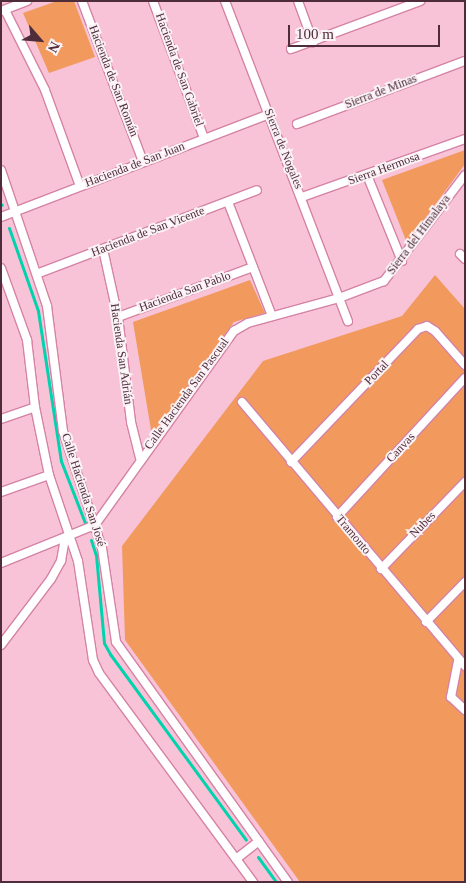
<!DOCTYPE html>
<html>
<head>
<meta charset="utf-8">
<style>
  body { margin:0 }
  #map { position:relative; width:466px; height:883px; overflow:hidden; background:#f8c3d7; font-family:"Times New Roman",serif }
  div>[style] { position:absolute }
  .green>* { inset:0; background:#f2995d }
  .stream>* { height:3px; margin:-1.5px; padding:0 1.5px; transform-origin:1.5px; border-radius:1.5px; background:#00d3ae }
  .roads { filter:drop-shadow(1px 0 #d583a5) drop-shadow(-1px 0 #d583a5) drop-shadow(0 1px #d583a5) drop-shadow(0 -1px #d583a5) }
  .minor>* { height:8px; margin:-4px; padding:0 4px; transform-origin:4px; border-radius:4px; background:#fff }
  span { translate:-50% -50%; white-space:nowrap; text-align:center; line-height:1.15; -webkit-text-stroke:4px #fbf2f5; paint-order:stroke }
  .street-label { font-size:12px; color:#4e2c3a }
  .frame { position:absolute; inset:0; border:2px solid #4e2c3a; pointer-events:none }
  .north { position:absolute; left:15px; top:15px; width:50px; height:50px; -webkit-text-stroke:4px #fbf2f5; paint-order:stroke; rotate:117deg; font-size:14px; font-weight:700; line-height:20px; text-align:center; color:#4e2c3a }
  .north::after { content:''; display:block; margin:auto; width:18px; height:22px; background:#4e2c3a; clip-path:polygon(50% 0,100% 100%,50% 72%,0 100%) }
  .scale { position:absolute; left:288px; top:25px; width:152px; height:22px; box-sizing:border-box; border:2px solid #4e2c3a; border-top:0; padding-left:6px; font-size:15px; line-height:18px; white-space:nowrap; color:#4e2c3a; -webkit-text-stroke:4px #fbf2f5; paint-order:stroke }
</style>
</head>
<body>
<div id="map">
  <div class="green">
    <div style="clip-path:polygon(57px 1px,74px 1px,95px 57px,49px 73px,23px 13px)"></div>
    <div style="clip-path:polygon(465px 150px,465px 164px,407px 243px,382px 180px)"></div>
    <div style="clip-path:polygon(435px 275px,465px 309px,465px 882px,300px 882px,125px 640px,122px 546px,263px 361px,402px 316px)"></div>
    <div style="clip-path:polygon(250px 280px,265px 313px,234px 322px,152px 436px,133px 322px)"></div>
  </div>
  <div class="stream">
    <div style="left:1px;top:204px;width:1px;rotate:45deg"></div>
    <div style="left:9px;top:228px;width:88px;rotate:70.7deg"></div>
    <div style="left:38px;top:311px;width:152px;rotate:81.3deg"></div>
    <div style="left:61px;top:461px;width:66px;rotate:68.8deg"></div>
    <div style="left:91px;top:540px;width:16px;rotate:72deg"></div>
    <div style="left:96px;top:555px;width:88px;rotate:84.8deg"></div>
    <div style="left:104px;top:643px;width:13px;rotate:61deg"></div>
    <div style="left:110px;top:654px;width:230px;rotate:53.8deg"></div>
    <div style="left:258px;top:857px;width:31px;rotate:54deg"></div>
  </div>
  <div class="roads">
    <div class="minor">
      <div style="left:82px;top:1px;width:172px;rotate:69.2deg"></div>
      <div style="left:153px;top:1px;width:146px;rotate:69.6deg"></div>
      <div style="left:225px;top:1px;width:343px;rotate:69deg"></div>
      <div style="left:298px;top:1px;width:44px;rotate:69.9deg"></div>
      <div style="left:5px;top:10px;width:89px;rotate:63.4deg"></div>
      <div style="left:45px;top:90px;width:102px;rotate:70deg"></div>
      <div style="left:1px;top:11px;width:28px;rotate:-21deg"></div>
      <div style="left:291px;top:49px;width:138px;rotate:-20.4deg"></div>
      <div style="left:297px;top:124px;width:179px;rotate:-20.6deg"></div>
      <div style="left:1px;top:170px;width:144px;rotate:71.3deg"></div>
      <div style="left:47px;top:306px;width:126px;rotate:82.7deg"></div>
      <div style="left:63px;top:431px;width:123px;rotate:71.6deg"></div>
      <div style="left:102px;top:548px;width:95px;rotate:81.5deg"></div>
      <div style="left:116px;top:642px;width:295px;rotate:54.4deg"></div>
      <div style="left:367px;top:175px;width:93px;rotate:67.9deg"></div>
      <div style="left:302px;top:197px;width:173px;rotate:-19.6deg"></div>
      <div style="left:228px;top:202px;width:122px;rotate:68.9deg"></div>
      <div style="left:1px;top:217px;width:287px;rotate:-21deg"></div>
      <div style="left:103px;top:249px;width:70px;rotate:77.6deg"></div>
      <div style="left:118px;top:317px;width:106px;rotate:82.9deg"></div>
      <div style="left:131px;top:422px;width:37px;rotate:76deg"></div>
      <div style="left:460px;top:254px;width:7px;rotate:45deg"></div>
      <div style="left:1px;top:268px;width:77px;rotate:70.1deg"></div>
      <div style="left:27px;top:340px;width:67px;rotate:83.2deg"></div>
      <div style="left:35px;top:407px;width:69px;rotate:78.4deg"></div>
      <div style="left:49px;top:475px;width:91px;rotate:71.4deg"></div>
      <div style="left:78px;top:561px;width:100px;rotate:81.4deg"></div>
      <div style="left:93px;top:660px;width:14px;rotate:65deg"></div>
      <div style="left:99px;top:673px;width:260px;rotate:53.6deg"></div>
      <div style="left:39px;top:273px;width:233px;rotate:-20.8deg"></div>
      <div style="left:118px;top:317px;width:144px;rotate:-20.3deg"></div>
      <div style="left:242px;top:402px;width:346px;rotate:49.8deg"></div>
      <div style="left:1px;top:419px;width:36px;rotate:-19deg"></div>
      <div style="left:291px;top:462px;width:184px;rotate:-46.3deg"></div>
      <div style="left:418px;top:329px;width:9px;rotate:-18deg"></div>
      <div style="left:427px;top:326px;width:9px;rotate:32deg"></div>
      <div style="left:435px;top:331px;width:45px;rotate:48.6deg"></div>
      <div style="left:1px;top:492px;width:51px;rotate:-19.5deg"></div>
      <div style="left:337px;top:517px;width:189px;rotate:-47.4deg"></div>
      <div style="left:1px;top:563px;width:101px;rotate:-22deg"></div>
      <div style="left:95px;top:525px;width:239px;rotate:-54.4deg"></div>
      <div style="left:234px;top:331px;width:16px;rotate:-30deg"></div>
      <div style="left:248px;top:323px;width:94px;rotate:-15.4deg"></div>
      <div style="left:339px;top:298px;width:48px;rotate:-20.7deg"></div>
      <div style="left:384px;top:281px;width:133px;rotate:-52.6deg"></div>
      <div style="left:381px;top:569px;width:121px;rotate:-46deg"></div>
      <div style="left:426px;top:622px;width:56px;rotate:-45.7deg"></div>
      <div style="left:1px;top:645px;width:83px;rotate:-52.9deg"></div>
      <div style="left:51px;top:579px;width:21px;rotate:-61deg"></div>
      <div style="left:61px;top:561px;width:22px;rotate:-80deg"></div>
      <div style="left:458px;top:661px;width:37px;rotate:101deg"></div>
      <div style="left:451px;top:697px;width:19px;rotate:43deg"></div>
      <div style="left:236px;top:859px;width:29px;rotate:-38deg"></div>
    </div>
  </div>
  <div class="street-label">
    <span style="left:179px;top:70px;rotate:70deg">Hacienda de San Gabriel</span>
    <span style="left:113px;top:81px;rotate:69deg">Hacienda de San Román</span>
    <span style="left:381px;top:92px;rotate:-21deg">Sierra de Minas</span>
    <span style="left:283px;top:149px;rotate:68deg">Sierra de Nogales</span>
    <span style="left:135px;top:165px;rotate:-21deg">Hacienda de San Juan</span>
    <span style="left:384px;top:169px;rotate:-20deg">Sierra Hermosa</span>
    <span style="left:148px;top:232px;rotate:-21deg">Hacienda de San Vicente</span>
    <span style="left:419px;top:235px;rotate:-53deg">Sierra del Himalaya</span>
    <span style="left:185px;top:292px;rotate:-20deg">Hacienda San Pablo</span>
    <span style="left:121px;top:354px;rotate:82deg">Hacienda San Adrián</span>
    <span style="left:377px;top:373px;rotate:-46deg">Portal</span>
    <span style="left:187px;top:394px;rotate:-54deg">Calle Hacienda San Pascual</span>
    <span style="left:401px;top:448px;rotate:-47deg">Canvas</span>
    <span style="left:83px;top:490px;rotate:72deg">Calle Hacienda San José</span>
    <span style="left:423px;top:525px;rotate:-46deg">Nubes</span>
    <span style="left:353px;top:535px;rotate:50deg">Tramonto</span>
  </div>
  <div class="frame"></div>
  <div class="north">N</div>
  <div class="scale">100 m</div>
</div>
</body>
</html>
